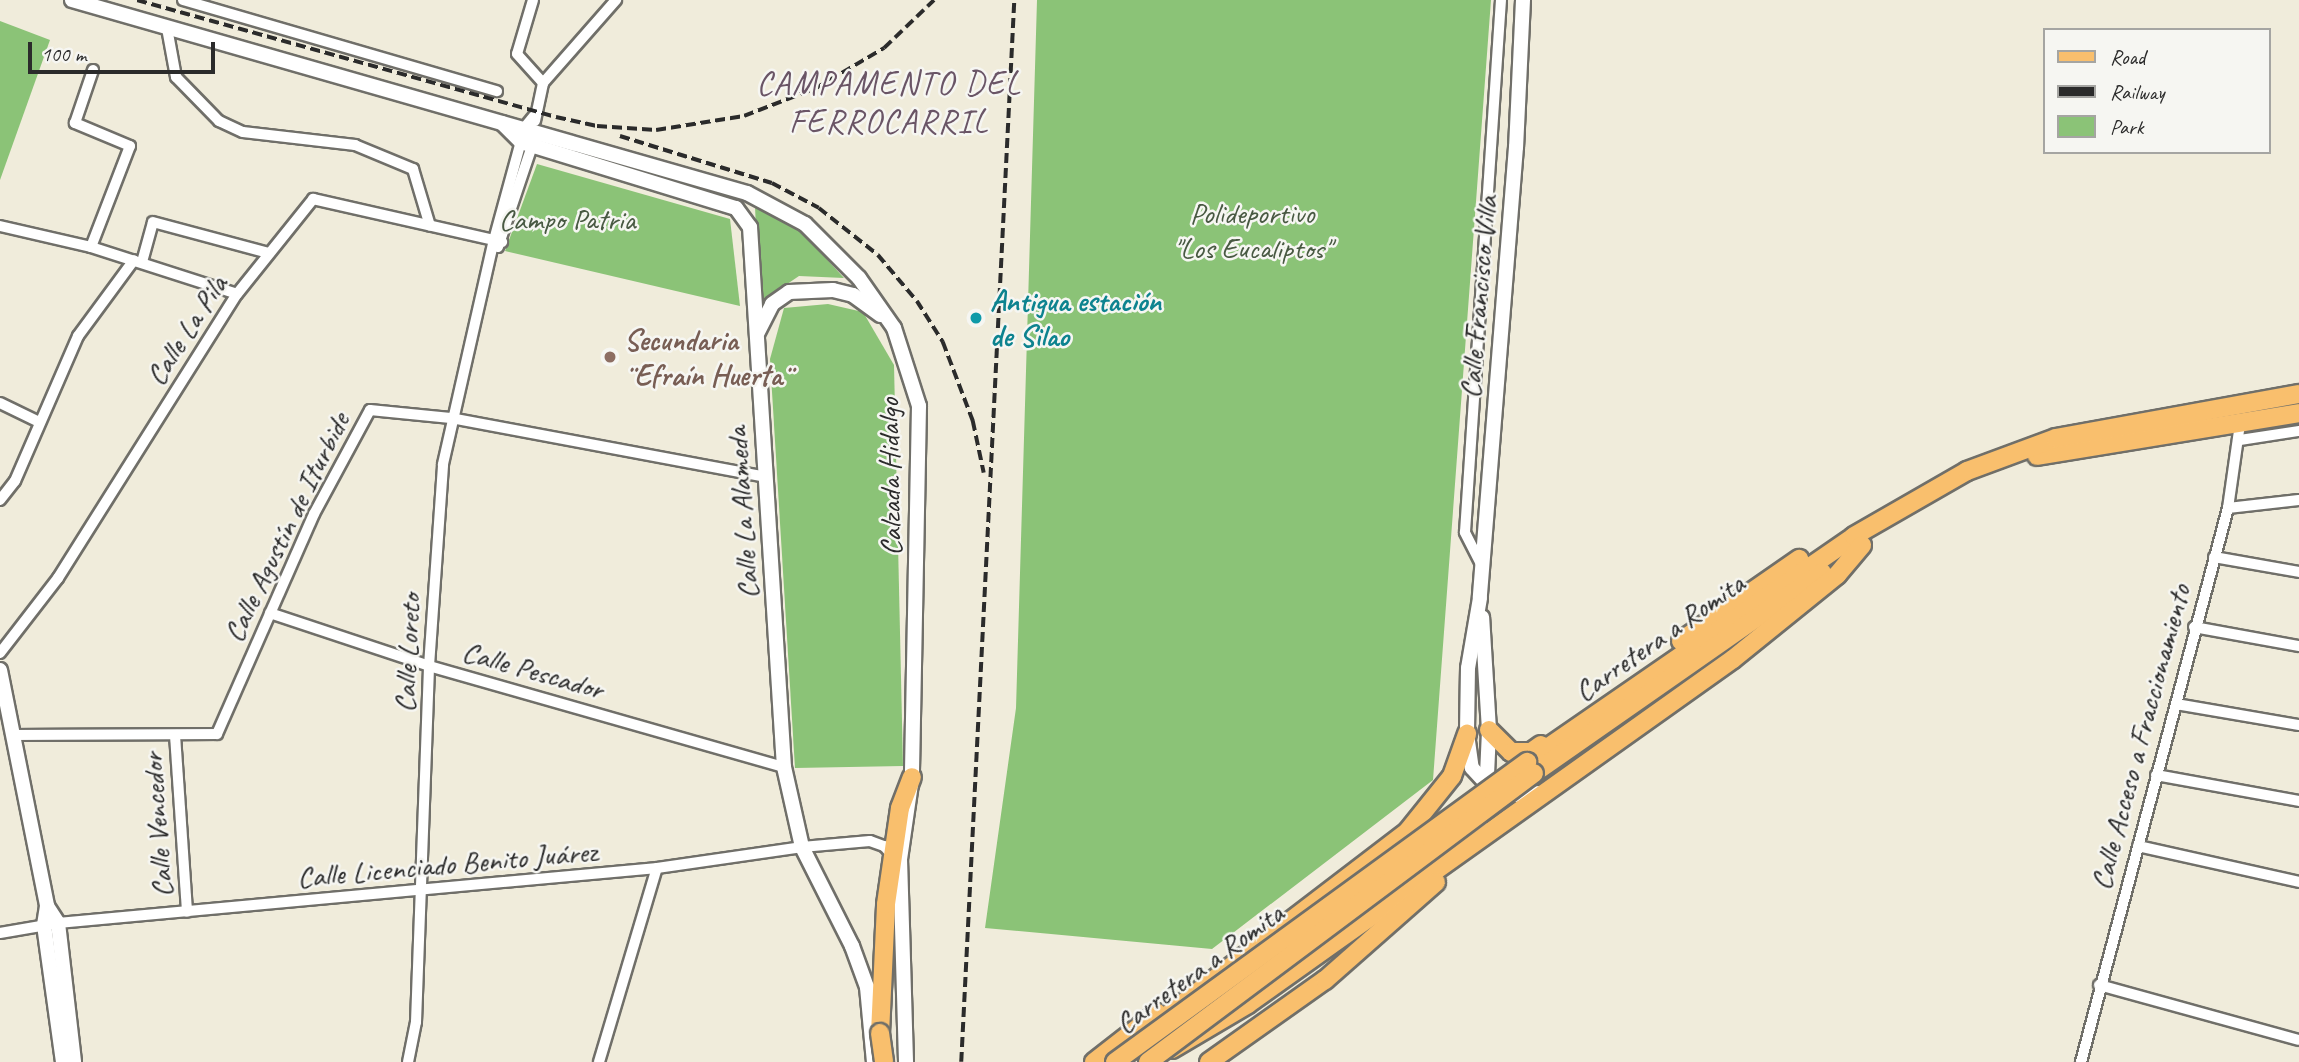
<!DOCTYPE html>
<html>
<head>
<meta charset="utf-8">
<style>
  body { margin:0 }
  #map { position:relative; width:2299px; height:1062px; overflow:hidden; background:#f0ecdb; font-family:Caveat,sans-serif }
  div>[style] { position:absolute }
  .green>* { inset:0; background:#8bc377 }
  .roads { filter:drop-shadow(2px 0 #706f69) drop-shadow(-2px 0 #706f69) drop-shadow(0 2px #706f69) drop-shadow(0 -2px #706f69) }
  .minor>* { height:10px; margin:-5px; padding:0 5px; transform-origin:5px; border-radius:5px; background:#fff }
  .tertiary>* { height:14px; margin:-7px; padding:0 7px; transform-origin:7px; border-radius:7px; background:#fff }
  .primary>* { height:18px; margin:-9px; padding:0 9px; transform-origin:9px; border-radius:9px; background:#f9bf6d }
  .rail>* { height:3.5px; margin-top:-1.75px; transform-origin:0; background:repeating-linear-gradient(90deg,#2b2b2b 0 10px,transparent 0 15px) }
  .bridges { filter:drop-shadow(2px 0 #706f69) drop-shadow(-2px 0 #706f69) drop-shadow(0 2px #706f69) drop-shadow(0 -2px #706f69) }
  .primary-bridge>* { height:18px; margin:-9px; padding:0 9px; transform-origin:9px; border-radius:9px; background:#f9bf6d }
  .dots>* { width:19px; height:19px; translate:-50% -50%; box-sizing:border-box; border:4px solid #f6f6f2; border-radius:50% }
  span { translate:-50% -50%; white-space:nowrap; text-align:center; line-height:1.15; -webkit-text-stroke:5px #f6f6f2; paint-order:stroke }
  .park-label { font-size:30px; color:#485942 }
  .street-label { font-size:30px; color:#2b2b2b }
  .culture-label { font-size:30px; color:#0d838f; font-weight:700 }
  .left { translate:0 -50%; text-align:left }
  .education-label { font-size:30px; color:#785e54; font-weight:700 }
  .quarter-label { font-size:33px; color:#6a5566; letter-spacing:2px }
  .legend { position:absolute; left:2043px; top:28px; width:228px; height:126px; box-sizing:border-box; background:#f6f6f2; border:2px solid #a5a5a2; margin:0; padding:9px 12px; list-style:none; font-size:21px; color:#2b2b2b }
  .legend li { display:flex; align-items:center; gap:14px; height:35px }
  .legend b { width:35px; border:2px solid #a5a5a2 }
  .scale { position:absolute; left:28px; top:42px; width:187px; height:32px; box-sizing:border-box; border:4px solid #2b2b2b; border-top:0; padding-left:9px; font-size:21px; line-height:24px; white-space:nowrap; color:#2b2b2b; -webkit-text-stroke:5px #f6f6f2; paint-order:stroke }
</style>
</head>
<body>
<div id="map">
  <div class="green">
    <div style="clip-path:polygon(1037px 0,1491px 0,1433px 780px,1212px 949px,985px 928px,1016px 708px)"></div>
    <div style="clip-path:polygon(0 21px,50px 40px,0 180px)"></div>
    <div style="clip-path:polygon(537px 164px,730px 219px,740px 306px,505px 251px)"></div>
    <div style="clip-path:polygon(755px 206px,801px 231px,844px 278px,799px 276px,759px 303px)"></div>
    <div style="clip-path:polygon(828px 304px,863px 312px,894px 365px,903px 766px,795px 768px,770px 359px,784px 308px)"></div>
  </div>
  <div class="roads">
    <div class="minor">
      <div style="left:183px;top:0;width:327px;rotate:16.2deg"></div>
      <div style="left:533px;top:0;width:56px;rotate:106.5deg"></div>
      <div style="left:517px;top:54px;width:39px;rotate:48deg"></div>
      <div style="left:167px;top:28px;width:50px;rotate:79.6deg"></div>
      <div style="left:176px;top:77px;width:62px;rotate:45.7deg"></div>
      <div style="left:219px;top:121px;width:26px;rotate:25deg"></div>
      <div style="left:243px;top:132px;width:113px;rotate:6.6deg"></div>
      <div style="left:355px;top:145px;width:63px;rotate:22.5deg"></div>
      <div style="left:413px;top:169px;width:59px;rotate:73.4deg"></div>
      <div style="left:535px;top:121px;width:39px;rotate:-78deg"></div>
      <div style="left:543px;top:83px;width:111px;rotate:-48.7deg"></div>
      <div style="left:0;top:226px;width:93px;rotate:13deg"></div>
      <div style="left:91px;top:247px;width:153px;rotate:17.8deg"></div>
      <div style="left:91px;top:247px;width:108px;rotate:-68.9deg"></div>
      <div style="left:130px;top:146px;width:60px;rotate:-157.3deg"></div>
      <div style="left:75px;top:123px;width:56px;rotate:-71.2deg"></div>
      <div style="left:498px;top:247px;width:113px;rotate:-71.4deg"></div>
      <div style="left:142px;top:262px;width:41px;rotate:-74.6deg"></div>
      <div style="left:153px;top:222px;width:120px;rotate:15deg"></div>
      <div style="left:0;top:403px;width:43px;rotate:26deg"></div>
      <div style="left:2240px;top:440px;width:60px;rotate:-8.7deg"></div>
      <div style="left:0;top:500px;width:24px;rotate:-52deg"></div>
      <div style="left:15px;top:481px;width:158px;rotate:-66.5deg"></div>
      <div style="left:78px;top:336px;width:94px;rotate:-53.6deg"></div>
      <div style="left:2228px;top:508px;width:71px;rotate:-6.4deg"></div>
      <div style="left:2214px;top:557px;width:86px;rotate:10deg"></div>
      <div style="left:1482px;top:566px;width:38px;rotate:-117deg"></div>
      <div style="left:1465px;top:532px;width:533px;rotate:-86.13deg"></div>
      <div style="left:270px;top:613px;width:168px;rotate:18.4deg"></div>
      <div style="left:429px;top:666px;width:369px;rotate:15.9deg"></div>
      <div style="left:2194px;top:627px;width:107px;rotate:10.3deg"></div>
      <div style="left:0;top:653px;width:95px;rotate:-52.3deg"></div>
      <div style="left:58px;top:578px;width:336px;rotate:-57.8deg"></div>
      <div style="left:237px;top:294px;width:122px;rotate:-51.3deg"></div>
      <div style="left:313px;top:199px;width:194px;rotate:12.8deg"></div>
      <div style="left:2176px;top:704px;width:125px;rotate:9.7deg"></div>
      <div style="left:16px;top:735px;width:201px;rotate:-0.3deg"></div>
      <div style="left:217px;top:734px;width:240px;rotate:-66.2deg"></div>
      <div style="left:314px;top:514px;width:118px;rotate:-61.7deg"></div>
      <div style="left:370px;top:410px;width:81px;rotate:5.6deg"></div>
      <div style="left:451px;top:418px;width:320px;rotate:10.6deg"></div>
      <div style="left:175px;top:735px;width:177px;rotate:86.1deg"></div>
      <div style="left:2156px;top:775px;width:145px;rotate:10.3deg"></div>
      <div style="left:2138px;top:846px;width:165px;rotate:12.6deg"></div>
      <div style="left:0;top:933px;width:59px;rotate:-9.8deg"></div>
      <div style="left:58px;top:923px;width:602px;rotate:-5.25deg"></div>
      <div style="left:657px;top:868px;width:147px;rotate:-8.2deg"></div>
      <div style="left:802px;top:847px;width:68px;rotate:-5deg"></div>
      <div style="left:870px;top:841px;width:15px;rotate:20deg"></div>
      <div style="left:884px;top:846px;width:13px;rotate:48deg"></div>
      <div style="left:2099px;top:985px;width:207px;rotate:15.4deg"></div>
      <div style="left:408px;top:1062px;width:41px;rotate:-78.7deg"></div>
      <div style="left:416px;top:1022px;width:356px;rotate:-87.9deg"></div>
      <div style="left:429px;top:666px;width:202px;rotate:-86deg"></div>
      <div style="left:443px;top:464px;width:230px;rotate:-77.2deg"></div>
      <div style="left:494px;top:240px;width:117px;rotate:-74.7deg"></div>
      <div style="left:525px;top:127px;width:14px;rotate:-51deg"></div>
      <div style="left:599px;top:1062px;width:202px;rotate:-73.4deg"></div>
      <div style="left:2081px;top:1062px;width:573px;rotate:-75.14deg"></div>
      <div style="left:2228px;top:508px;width:85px;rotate:-81.9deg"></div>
    </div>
    <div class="tertiary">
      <div style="left:72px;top:0;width:702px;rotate:15.96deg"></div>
      <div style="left:747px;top:193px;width:66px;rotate:28.1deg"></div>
      <div style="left:805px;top:224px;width:76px;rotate:45deg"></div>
      <div style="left:859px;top:278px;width:61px;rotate:55deg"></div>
      <div style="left:894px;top:328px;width:82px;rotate:72.2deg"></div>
      <div style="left:919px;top:406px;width:371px;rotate:91.1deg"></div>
      <div style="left:912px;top:777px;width:83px;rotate:98.3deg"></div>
      <div style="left:900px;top:859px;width:203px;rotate:88.3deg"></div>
      <div style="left:1523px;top:0;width:147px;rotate:92.7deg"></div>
      <div style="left:1516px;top:147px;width:452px;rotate:94.6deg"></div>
      <div style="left:1480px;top:598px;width:71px;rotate:99.7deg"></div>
      <div style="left:1468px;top:668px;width:66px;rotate:90.9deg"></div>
      <div style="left:1467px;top:734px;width:34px;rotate:82deg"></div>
      <div style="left:1472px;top:768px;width:21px;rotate:47deg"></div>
      <div style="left:1486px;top:783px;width:30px;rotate:24deg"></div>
      <div style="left:1513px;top:795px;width:31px;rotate:-4deg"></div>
      <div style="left:502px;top:123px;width:27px;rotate:45deg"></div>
      <div style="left:521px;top:142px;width:225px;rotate:17.1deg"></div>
      <div style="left:736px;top:208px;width:24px;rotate:54deg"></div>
      <div style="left:750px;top:227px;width:541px;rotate:86.4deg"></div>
      <div style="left:784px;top:767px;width:82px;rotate:77.3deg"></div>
      <div style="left:802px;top:847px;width:111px;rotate:63.2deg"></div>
      <div style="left:852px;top:946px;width:44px;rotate:69.9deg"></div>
      <div style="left:867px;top:987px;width:75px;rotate:84.7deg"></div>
      <div style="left:758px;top:332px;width:31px;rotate:-63deg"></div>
      <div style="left:772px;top:304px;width:21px;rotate:-35deg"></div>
      <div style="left:789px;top:292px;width:44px;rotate:-2.6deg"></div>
      <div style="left:833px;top:290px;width:21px;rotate:14deg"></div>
      <div style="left:853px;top:295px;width:34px;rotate:36deg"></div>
      <div style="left:0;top:670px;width:241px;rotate:78.7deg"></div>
      <div style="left:47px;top:906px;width:19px;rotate:99deg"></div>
      <div style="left:44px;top:925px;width:138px;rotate:82.1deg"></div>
      <div style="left:1475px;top:843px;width:47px;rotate:-76.6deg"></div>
      <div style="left:1486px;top:797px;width:67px;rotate:-87.4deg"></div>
      <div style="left:1489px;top:730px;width:113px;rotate:-93.5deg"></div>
      <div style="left:47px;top:906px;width:20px;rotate:57deg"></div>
      <div style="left:58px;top:923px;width:140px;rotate:83.4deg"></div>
    </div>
    <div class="primary">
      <div style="left:2037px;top:456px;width:266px;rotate:-9.3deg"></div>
      <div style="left:1681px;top:641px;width:144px;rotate:-34.8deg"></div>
      <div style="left:1489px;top:730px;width:31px;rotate:45deg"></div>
      <div style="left:1511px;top:752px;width:20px"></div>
      <div style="left:1531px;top:752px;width:12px;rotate:-35deg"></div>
      <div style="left:1527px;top:762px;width:397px;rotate:-34.6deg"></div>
      <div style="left:1854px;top:536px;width:130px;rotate:-29.9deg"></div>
      <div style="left:1967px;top:471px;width:95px;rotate:-20.3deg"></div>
      <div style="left:2056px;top:438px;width:247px;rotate:-10.3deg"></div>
      <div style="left:1534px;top:773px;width:351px;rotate:-34.9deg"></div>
      <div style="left:1152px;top:1027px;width:322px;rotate:-37.4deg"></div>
      <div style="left:1408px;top:831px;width:70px;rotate:-51.3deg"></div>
      <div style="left:1452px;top:776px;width:45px;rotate:-70.3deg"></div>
      <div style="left:880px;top:1033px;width:129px;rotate:-87.3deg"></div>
      <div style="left:886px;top:904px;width:97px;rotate:-81.7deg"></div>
      <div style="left:900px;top:808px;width:33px;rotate:-69deg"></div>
      <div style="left:1172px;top:1049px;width:88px;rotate:-30.6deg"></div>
      <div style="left:1248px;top:1004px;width:595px;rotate:-35.43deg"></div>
      <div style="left:1733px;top:659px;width:134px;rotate:-38.9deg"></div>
      <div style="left:1837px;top:575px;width:39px;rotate:-50deg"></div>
      <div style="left:1094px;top:1062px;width:80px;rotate:-37.9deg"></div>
      <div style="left:1209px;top:1062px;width:142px;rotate:-35.3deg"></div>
      <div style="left:1325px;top:980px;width:148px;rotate:-41.4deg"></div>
    </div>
  </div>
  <div class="rail">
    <div style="left:137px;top:0;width:435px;rotate:15.6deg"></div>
    <div style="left:556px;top:117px;width:42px;rotate:12.4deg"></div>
    <div style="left:597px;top:126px;width:59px;rotate:3.9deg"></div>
    <div style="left:656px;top:130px;width:89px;rotate:-9deg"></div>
    <div style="left:744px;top:116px;width:77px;rotate:-21.3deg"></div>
    <div style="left:816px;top:88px;width:79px;rotate:-30.5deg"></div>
    <div style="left:884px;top:48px;width:69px;rotate:-43.8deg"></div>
    <div style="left:620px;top:136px;width:159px;rotate:17.2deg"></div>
    <div style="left:772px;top:183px;width:53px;rotate:28deg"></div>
    <div style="left:819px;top:208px;width:75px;rotate:38.5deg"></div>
    <div style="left:878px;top:255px;width:60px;rotate:49.7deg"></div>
    <div style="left:917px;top:301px;width:49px;rotate:57.6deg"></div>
    <div style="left:943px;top:342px;width:85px;rotate:69.2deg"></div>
    <div style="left:973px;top:421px;width:53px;rotate:78.1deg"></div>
    <div style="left:961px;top:1062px;width:1063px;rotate:-87.14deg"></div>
  </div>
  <div class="bridges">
    <div class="primary-bridge">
      <div style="left:880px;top:1033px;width:29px;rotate:82deg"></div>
      <div style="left:1115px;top:1062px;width:510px;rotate:-36.06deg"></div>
      <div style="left:1148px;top:1062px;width:482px;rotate:-36.8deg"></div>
    </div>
  </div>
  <div class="dots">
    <div style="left:976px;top:318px;background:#0f9aa8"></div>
    <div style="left:610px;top:357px;background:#8d6e63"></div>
  </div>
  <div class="park-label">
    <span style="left:1252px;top:230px">Polideportivo<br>"Los Eucaliptos"</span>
    <span style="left:567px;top:219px">Campo Patria</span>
  </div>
  <div class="street-label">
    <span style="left:1478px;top:297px;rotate:-85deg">Calle Francisco Villa</span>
    <span style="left:186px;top:330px;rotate:-57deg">Calle La Pila</span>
    <span style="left:890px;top:477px;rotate:-91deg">Calzada Hidalgo</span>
    <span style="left:742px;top:513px;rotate:-94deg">Calle La Alameda</span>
    <span style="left:286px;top:527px;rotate:-64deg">Calle Agustín de Iturbide</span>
    <span style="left:1659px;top:637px;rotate:-35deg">Carretera a Romita</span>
    <span style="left:407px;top:653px;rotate:-87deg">Calle Loreto</span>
    <span style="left:533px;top:670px;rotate:16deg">Calle Pescador</span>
    <span style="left:2140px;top:737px;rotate:-75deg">Calle Acceso a Fraccionamiento</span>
    <span style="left:157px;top:825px;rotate:-94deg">Calle Vencedor</span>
    <span style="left:447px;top:864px;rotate:-5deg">Calle Licenciado Benito Juárez</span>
    <span style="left:1199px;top:968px;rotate:-36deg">Carretera a Romita</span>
  </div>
  <div class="culture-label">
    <span class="left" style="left:990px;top:318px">Antigua estación<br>de Silao</span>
  </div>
  <div class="education-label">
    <span class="left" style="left:624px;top:357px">Secundaria<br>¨Efraín Huerta¨</span>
  </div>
  <div class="quarter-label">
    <span style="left:889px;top:103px">CAMPAMENTO DEL<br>FERROCARRIL</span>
  </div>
  <ul class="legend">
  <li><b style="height:9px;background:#f9bf6d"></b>Road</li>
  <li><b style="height:9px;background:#2b2b2b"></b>Railway</li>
  <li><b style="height:19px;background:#8bc377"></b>Park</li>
  </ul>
  <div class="scale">100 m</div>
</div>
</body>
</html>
